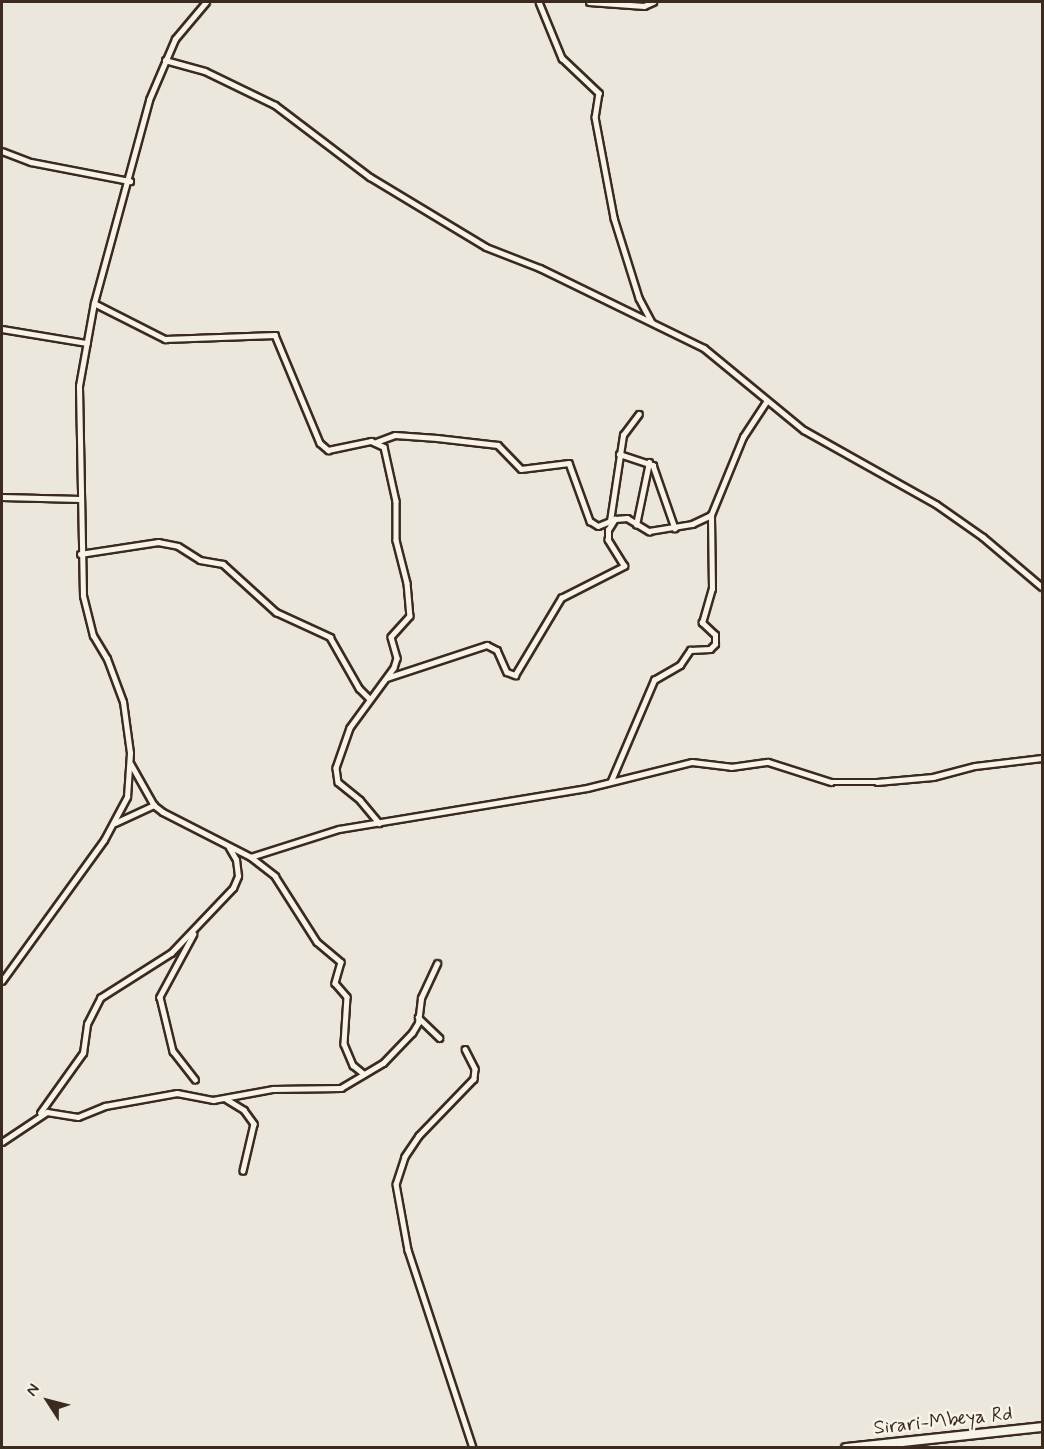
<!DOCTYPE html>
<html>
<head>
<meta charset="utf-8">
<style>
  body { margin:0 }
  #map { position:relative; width:1044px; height:1449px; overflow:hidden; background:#ece7dc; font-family:Mynerve,sans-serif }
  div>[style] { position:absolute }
  .roads { filter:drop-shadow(2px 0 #3b2a1e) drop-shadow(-2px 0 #3b2a1e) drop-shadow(0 2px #3b2a1e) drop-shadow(0 -2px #3b2a1e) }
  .minor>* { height:4.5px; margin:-2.25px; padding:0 2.25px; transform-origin:2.25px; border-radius:2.25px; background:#f7f3e8 }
  .trunk>* { height:8px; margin:-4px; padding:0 4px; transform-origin:4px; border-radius:4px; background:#f7f3e8 }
  span { translate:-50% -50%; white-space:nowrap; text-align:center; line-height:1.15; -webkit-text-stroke:5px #f7f3e8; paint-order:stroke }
  .street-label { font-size:20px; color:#3b2a1e }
  .frame { position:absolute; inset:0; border:3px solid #3b2a1e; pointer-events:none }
  .north { position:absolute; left:18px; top:1371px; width:60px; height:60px; -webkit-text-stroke:4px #f7f3e8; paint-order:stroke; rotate:306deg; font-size:16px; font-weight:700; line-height:24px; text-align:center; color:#3b2a1e }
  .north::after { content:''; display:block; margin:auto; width:21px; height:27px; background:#3b2a1e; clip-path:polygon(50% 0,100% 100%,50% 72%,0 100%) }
</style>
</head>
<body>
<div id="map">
  <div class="roads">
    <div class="minor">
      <div style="left:539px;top:2px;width:61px;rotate:67.7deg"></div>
      <div style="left:562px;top:58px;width:51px;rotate:43.4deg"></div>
      <div style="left:599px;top:93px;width:24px;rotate:99deg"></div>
      <div style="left:595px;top:117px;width:103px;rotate:79.3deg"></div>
      <div style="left:614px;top:218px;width:84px;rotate:72.6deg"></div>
      <div style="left:639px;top:298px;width:27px;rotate:62deg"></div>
      <div style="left:589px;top:2px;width:55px;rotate:4.2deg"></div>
      <div style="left:644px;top:6px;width:10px;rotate:-24deg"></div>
      <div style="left:165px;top:60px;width:41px;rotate:15.4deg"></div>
      <div style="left:205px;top:71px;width:78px;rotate:25.9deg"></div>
      <div style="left:275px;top:105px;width:119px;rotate:37.2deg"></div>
      <div style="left:370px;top:177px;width:135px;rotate:31.1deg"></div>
      <div style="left:486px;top:247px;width:58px;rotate:21.3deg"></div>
      <div style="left:540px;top:268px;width:182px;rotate:26deg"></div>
      <div style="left:704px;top:348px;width:129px;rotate:39.4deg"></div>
      <div style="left:804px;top:430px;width:151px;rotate:29.3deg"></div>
      <div style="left:936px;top:504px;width:57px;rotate:35.1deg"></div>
      <div style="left:983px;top:537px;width:77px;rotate:40.3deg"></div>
      <div style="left:2px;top:151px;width:31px;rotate:21deg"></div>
      <div style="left:31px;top:162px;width:101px;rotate:10.9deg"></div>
      <div style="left:94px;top:303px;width:80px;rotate:26.9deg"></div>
      <div style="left:165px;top:339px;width:110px;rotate:-2.1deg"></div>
      <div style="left:275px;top:335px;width:117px;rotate:67.4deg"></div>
      <div style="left:320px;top:443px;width:11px;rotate:41deg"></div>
      <div style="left:328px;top:450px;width:44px;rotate:-11.8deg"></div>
      <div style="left:371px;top:441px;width:14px;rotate:25deg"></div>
      <div style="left:384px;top:447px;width:55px;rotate:77.5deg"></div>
      <div style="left:396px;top:501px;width:39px;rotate:90deg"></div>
      <div style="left:396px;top:540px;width:44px;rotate:75.7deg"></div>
      <div style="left:407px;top:583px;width:33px;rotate:85deg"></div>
      <div style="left:410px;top:616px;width:28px;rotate:132deg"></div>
      <div style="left:391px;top:637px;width:22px;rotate:74deg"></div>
      <div style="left:397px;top:658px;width:10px;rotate:107deg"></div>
      <div style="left:394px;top:668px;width:74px;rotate:126.3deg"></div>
      <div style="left:350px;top:728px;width:42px;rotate:109.3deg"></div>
      <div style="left:336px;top:768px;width:14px;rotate:82deg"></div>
      <div style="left:338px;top:782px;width:28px;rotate:39deg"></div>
      <div style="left:360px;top:800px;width:30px;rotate:50deg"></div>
      <div style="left:2px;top:329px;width:86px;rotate:9.4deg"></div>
      <div style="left:376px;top:442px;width:20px;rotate:-20deg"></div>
      <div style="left:395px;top:435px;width:42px;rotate:4.1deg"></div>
      <div style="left:437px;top:438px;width:61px;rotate:6.5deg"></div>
      <div style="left:498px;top:445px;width:33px;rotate:46deg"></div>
      <div style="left:521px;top:469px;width:48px;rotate:-7.1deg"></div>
      <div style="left:569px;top:463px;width:62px;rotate:70.1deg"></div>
      <div style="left:590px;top:521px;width:9px;rotate:32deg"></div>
      <div style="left:598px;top:526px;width:16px;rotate:-22deg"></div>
      <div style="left:619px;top:454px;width:36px;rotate:18deg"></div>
      <div style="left:653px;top:465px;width:67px;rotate:70.8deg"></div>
      <div style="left:2px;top:497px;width:78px;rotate:1.5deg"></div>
      <div style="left:610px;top:521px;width:87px;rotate:-81.4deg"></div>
      <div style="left:623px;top:435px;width:26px;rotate:-53deg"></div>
      <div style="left:636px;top:525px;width:64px;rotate:-78.3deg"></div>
      <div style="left:80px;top:554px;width:79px;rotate:-8.7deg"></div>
      <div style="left:158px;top:542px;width:20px;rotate:11deg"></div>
      <div style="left:178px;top:546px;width:26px;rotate:32deg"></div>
      <div style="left:200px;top:560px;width:23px;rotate:10deg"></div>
      <div style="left:223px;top:564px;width:72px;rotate:42.2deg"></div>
      <div style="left:276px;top:612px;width:60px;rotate:24.8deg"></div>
      <div style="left:330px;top:637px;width:59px;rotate:60.4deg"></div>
      <div style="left:359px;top:688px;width:14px;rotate:45deg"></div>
      <div style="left:387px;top:678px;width:105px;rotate:-18.3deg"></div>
      <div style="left:487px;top:645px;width:11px;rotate:27deg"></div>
      <div style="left:497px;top:650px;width:24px;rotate:66deg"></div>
      <div style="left:507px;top:672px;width:9px;rotate:21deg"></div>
      <div style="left:515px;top:675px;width:90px;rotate:-59.1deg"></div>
      <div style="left:561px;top:598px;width:71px;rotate:-26.9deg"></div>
      <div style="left:624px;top:566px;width:31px;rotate:-122deg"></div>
      <div style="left:608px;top:540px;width:10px;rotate:-90deg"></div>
      <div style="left:608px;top:530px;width:13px;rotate:-58deg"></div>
      <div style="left:615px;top:519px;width:12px;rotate:-5deg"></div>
      <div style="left:627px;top:518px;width:26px;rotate:31deg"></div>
      <div style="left:649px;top:531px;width:44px;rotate:-9.2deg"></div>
      <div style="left:692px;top:524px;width:21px;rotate:-25deg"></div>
      <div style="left:131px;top:764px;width:47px;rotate:60.7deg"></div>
      <div style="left:154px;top:805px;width:11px;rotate:38deg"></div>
      <div style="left:163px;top:812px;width:99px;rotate:27.1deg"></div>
      <div style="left:251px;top:857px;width:92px;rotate:-17.7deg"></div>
      <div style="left:339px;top:829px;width:251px;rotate:-9.4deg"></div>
      <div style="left:587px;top:788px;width:108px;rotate:-13.9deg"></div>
      <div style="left:692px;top:762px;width:39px;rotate:7deg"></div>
      <div style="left:731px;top:767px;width:37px;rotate:-8deg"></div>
      <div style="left:768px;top:762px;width:66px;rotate:17.6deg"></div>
      <div style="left:831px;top:782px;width:46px"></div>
      <div style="left:877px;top:782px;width:56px;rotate:-5.1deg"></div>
      <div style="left:933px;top:777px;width:43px;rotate:-14.7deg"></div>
      <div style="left:975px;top:766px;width:67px;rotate:-6.8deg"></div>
      <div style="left:611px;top:781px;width:110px;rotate:-66.9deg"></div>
      <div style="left:654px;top:680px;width:30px;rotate:-30deg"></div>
      <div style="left:680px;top:665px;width:18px;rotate:-56deg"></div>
      <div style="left:690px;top:650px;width:20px;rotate:-3deg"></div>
      <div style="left:710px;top:649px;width:7px;rotate:-45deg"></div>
      <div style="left:715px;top:644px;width:9px;rotate:-90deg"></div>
      <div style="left:715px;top:635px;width:18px;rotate:-137deg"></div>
      <div style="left:702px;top:623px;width:35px;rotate:-74deg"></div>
      <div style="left:712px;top:589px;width:74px;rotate:-90.8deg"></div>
      <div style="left:711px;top:515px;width:84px;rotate:-67.7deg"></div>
      <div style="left:743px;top:437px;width:42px;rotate:-56.7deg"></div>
      <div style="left:115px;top:823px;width:43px;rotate:-24.8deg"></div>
      <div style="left:251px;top:857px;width:31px;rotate:38deg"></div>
      <div style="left:275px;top:876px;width:78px;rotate:57.5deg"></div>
      <div style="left:317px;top:942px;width:31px;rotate:40deg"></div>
      <div style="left:341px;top:962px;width:22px;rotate:106deg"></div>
      <div style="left:335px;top:983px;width:18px;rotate:49deg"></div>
      <div style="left:347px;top:997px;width:47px;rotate:93.7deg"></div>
      <div style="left:344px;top:1044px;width:23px;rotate:67deg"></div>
      <div style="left:353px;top:1065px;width:14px;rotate:39deg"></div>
      <div style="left:194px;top:934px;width:72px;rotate:118.4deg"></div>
      <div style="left:160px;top:997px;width:56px;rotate:76.5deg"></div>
      <div style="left:173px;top:1051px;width:36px;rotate:52deg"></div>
      <div style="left:2px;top:981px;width:174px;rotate:-54.1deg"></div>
      <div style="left:104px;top:840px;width:49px;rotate:-61.9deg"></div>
      <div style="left:127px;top:797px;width:44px;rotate:-86.1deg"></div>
      <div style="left:130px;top:753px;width:51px;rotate:-97.8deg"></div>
      <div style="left:123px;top:702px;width:46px;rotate:-110.4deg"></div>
      <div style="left:107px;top:659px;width:27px;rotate:-121deg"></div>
      <div style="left:93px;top:636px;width:41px;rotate:-104deg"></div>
      <div style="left:83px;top:596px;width:210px;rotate:-91.1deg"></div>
      <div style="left:79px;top:386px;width:84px;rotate:-79.8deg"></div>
      <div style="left:94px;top:303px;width:210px;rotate:-74.8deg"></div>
      <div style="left:149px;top:100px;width:66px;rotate:-66.9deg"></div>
      <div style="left:175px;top:39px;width:48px;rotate:-50deg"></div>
      <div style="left:418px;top:1017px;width:30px;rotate:44deg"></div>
      <div style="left:465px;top:1049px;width:22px;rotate:63deg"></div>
      <div style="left:475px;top:1069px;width:10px;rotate:96deg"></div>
      <div style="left:474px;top:1079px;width:79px;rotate:134deg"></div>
      <div style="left:419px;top:1136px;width:25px;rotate:124deg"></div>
      <div style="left:405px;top:1157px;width:28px;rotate:108deg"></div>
      <div style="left:396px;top:1184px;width:67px;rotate:79.7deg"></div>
      <div style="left:408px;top:1250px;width:208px;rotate:71.8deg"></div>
      <div style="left:226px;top:1099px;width:21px;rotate:31deg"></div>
      <div style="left:244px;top:1110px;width:17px;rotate:54deg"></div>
      <div style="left:254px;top:1124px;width:48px;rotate:103.2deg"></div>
      <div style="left:40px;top:1113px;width:74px;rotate:-54.4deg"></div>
      <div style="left:83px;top:1053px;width:29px;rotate:-82deg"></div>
      <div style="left:87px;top:1024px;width:29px;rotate:-63deg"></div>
      <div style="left:100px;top:998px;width:84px;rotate:-32.4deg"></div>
      <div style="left:171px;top:953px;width:90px;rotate:-46.4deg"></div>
      <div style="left:233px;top:888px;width:13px;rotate:-67deg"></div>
      <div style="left:238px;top:876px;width:16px;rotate:-97deg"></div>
      <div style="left:236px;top:860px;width:14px;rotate:-120deg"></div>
      <div style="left:2px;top:1142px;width:54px;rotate:-33.7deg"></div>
      <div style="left:47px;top:1112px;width:31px;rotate:9deg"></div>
      <div style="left:78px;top:1117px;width:29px;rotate:-22deg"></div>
      <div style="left:105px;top:1106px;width:73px;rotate:-10.2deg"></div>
      <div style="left:177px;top:1093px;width:37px;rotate:11deg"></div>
      <div style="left:213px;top:1100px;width:61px;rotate:-10.4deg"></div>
      <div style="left:273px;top:1089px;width:68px;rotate:-0.8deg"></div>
      <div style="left:341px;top:1088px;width:49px;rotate:-30.8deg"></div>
      <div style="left:383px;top:1063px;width:42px;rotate:-46deg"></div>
      <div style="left:412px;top:1033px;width:12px;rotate:-59deg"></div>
      <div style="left:418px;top:1023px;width:25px;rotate:-83deg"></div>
      <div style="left:421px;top:998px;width:38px;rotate:-65deg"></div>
    </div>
    <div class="trunk">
      <div style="left:846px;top:1448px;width:197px;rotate:-6.1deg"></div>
    </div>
  </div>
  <div class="street-label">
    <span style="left:943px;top:1421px;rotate:-6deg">Sirari-Mbeya Rd</span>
  </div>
  <div class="frame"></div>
  <div class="north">N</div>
</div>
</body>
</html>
